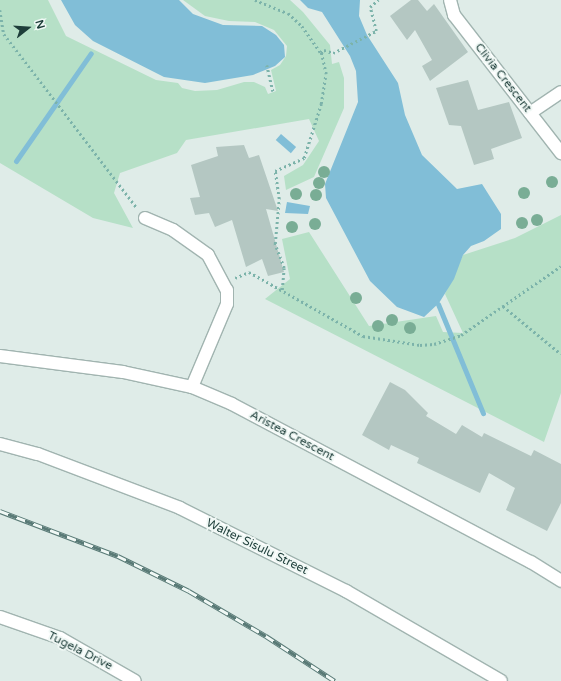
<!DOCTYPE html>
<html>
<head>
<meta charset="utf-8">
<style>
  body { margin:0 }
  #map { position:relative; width:561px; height:681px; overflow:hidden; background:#dfece8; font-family:"Varela Round",sans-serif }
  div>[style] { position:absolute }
  .green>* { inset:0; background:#b6e0c7 }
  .water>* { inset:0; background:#81bed7; transform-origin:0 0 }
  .stream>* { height:5px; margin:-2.5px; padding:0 2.5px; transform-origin:2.5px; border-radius:2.5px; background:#81bed7 }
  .building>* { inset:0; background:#b4c7c2 }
  .path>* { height:2.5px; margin-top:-1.25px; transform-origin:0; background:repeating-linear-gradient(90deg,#7cb3aa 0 2px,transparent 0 5px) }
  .roads { filter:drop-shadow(1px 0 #a1b4b0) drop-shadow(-1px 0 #a1b4b0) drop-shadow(0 1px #a1b4b0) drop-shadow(0 -1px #a1b4b0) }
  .minor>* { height:12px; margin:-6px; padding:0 6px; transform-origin:6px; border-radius:6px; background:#fff }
  .secondary>* { height:12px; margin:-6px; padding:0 6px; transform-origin:6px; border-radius:6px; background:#fff }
  .rail>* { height:4.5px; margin-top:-2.25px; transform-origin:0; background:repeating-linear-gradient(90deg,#f0f8f5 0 9px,#597a76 0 18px); box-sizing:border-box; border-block:1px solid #597a76 }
  .trees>* { width:12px; height:12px; margin:-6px; border-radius:50%; background:#79ad95 }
  span { translate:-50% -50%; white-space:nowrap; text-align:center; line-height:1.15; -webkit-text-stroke:4px #f0f8f5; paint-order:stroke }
  .street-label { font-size:12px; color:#1e3e3a }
  .north { position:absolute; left:8px; top:8px; width:40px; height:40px; -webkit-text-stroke:3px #f0f8f5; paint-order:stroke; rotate:73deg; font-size:11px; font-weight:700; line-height:16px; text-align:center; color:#1e3e3a }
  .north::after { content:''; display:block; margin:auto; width:14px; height:18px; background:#1e3e3a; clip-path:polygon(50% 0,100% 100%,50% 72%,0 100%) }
</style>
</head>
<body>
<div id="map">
  <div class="green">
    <div style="clip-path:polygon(0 0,48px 0,66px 36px,156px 80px,178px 83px,182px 88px,195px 91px,217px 90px,244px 82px,254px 82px,265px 87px,268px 94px,276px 91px,271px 70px,280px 65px,286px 56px,287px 46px,274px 30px,255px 22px,229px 21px,205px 16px,183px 0,290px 0,303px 12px,330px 45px,332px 64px,339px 62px,344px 78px,344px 108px,314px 177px,286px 190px,284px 176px,303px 165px,319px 141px,309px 119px,186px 140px,177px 153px,120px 173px,114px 193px,133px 228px,93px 218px,0 163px)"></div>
    <div style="clip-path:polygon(561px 215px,561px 393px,544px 442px,265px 299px,290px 279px,282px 239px,309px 232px,369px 326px,436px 316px,443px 332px,463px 333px,445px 294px,463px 255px,515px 238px)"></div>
  </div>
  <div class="water">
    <div style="clip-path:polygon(61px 0,179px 0,193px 14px,223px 25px,262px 26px,276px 35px,284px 45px,285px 57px,275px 66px,253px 75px,205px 83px,164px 77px,93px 41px,75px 25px)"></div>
    <div style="clip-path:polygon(300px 0,360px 0,359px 16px,367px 35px,398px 83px,405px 115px,422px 155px,457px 189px,482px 184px,501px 214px,501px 229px,484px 241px,471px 246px,463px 255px,454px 279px,439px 303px,424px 317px,397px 307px,370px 281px,326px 198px,325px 184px,358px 102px,356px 71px,350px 56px,322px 12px,308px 8px)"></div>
    <div style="left:281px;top:134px;width:20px;height:8px;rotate:41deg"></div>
    <div style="clip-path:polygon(287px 202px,310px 206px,308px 214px,285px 213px)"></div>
  </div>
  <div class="stream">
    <div style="left:16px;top:161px;width:131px;rotate:-55.2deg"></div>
    <div style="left:438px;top:304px;width:118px;rotate:67.6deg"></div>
  </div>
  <div class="building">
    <div style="clip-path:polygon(411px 0,418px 0,427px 11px,434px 4px,468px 52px,430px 81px,422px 66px,432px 60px,415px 30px,407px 40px,390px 16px)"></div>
    <div style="clip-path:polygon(468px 80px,478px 110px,509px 102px,522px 138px,491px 149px,494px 159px,474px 165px,461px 126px,449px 125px,436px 88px)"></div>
    <div style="clip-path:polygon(244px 145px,249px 158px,259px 155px,278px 211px,266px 209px,284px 272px,268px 276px,262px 259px,246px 267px,232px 220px,215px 227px,209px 213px,195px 215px,190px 198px,200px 197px,191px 165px,218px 156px,216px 147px)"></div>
    <div style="clip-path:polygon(390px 382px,405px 390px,428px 413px,426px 416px,456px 434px,462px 425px,482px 437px,484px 433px,531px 456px,534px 450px,561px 464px,561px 503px,547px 531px,506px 510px,515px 488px,489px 473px,480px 493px,417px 463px,419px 458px,391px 445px,389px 450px,362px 435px)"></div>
  </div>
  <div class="path">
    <div style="left:255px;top:0;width:35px;rotate:22deg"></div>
    <div style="left:288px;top:13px;width:19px;rotate:43deg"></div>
    <div style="left:302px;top:26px;width:33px;rotate:55deg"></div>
    <div style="left:0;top:10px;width:24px;rotate:81deg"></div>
    <div style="left:4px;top:34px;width:219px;rotate:52.6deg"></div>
    <div style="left:267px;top:65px;width:27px;rotate:77deg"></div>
    <div style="left:235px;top:278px;width:15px;rotate:-23deg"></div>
    <div style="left:249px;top:272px;width:131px;rotate:29.3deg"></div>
    <div style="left:363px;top:336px;width:58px;rotate:9deg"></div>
    <div style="left:420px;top:345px;width:14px;rotate:-4deg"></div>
    <div style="left:434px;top:344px;width:28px;rotate:-18deg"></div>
    <div style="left:461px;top:335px;width:121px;rotate:-34.6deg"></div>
    <div style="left:282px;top:290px;width:22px;rotate:-85deg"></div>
    <div style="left:284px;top:268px;width:26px;rotate:-111deg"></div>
    <div style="left:275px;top:244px;width:45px;rotate:-84.9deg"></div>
    <div style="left:279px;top:199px;width:28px;rotate:-98deg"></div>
    <div style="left:275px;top:171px;width:32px;rotate:-24deg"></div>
    <div style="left:304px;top:158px;width:57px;rotate:-72.5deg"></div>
    <div style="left:321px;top:104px;width:30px;rotate:-81deg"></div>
    <div style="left:326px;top:74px;width:22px;rotate:-103deg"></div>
    <div style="left:321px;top:53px;width:4px;rotate:-45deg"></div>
    <div style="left:324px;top:50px;width:9px;rotate:18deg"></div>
    <div style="left:333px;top:53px;width:48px;rotate:-27.1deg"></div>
    <div style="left:376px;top:31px;width:25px;rotate:-104deg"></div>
    <div style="left:370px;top:7px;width:11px;rotate:-41deg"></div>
    <div style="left:503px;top:306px;width:75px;rotate:39.6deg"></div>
  </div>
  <div class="roads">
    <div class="minor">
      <div style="left:450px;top:0;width:16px;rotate:75deg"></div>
      <div style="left:454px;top:15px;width:175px;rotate:52.2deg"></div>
      <div style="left:530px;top:113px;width:37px;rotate:-34deg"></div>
      <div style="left:145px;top:218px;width:30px;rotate:23deg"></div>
      <div style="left:173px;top:230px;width:43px;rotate:35.5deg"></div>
      <div style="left:208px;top:255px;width:40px;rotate:62deg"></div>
      <div style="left:227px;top:290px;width:14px;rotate:90deg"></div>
      <div style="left:227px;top:304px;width:90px;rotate:112.9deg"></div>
      <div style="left:0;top:356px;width:124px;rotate:7.4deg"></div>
      <div style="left:123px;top:372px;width:71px;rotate:12.3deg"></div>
      <div style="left:192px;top:387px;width:43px;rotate:23deg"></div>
      <div style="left:232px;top:404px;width:338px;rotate:27.9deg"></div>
      <div style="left:531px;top:562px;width:36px;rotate:32deg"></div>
      <div style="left:0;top:617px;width:64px;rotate:19.3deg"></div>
      <div style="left:60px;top:638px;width:86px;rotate:29.8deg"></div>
    </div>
    <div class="secondary">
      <div style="left:0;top:444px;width:39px;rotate:15deg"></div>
      <div style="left:38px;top:454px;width:152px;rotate:20.8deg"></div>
      <div style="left:180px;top:508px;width:186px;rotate:26.6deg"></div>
      <div style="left:346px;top:591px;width:179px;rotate:30.1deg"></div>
    </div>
  </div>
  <div class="rail">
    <div style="left:0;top:511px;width:126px;rotate:20.9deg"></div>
    <div style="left:118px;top:556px;width:79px;rotate:26.2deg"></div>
    <div style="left:189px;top:591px;width:89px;rotate:30.3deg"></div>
    <div style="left:266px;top:636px;width:82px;rotate:33.1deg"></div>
  </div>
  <div class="trees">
    <div style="left:324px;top:172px"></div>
    <div style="left:552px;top:182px"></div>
    <div style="left:319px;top:183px"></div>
    <div style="left:524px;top:193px"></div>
    <div style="left:296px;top:194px"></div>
    <div style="left:316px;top:195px"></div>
    <div style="left:537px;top:220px"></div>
    <div style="left:522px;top:223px"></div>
    <div style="left:315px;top:224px"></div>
    <div style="left:292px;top:227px"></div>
    <div style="left:356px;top:298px"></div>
    <div style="left:392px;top:320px"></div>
    <div style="left:378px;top:326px"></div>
    <div style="left:410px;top:328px"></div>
  </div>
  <div class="street-label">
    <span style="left:503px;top:78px;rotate:52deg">Clivia Crescent</span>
    <span style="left:292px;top:436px;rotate:28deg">Aristea Crescent</span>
    <span style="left:257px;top:547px;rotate:26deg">Walter Sisulu Street</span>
    <span style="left:80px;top:651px;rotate:27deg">Tugela Drive</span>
  </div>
  <div class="north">N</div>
</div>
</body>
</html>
